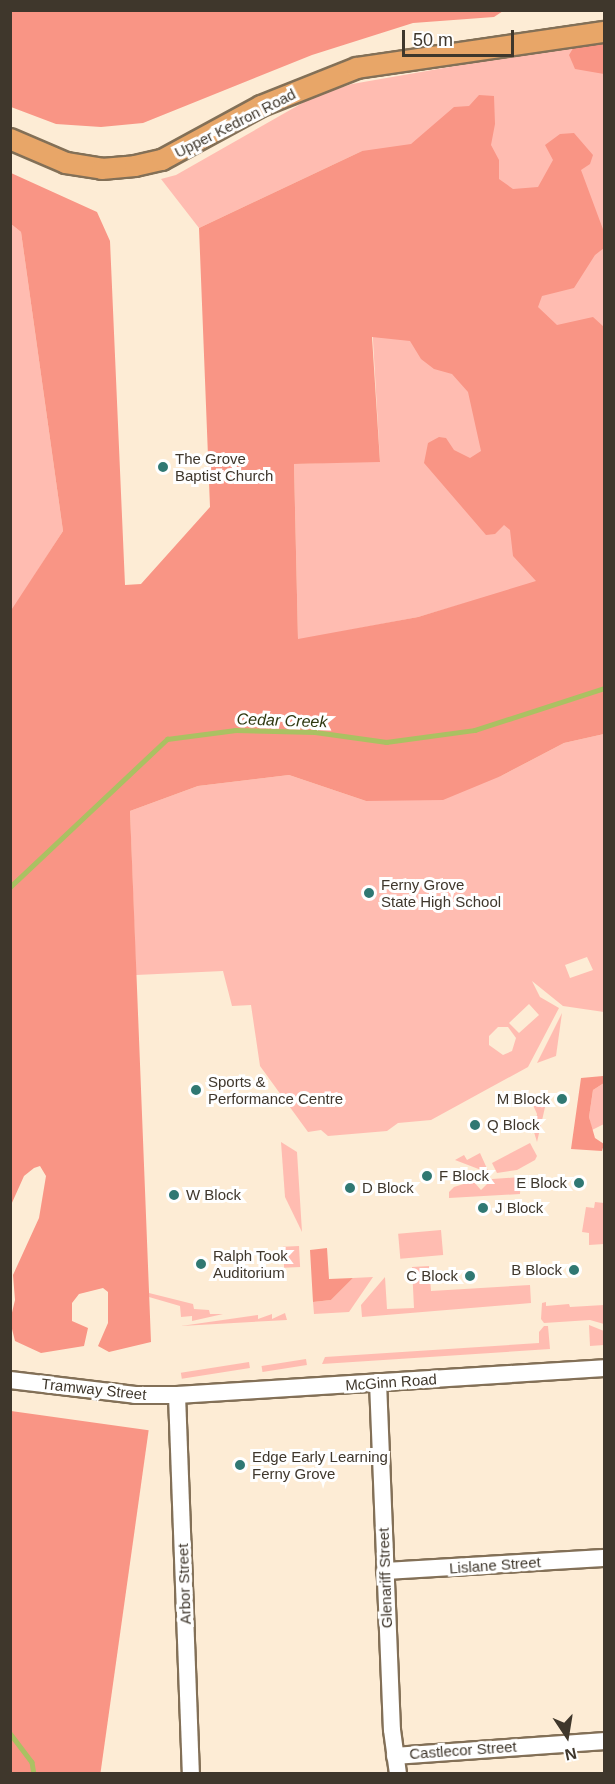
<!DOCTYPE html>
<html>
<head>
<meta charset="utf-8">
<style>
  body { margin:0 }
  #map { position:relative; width:615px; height:1784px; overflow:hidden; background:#fdecd5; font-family:Helvetica,sans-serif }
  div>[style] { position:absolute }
  .green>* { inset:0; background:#ffbcb1; transform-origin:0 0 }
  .forest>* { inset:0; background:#f99585; transform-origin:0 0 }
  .stream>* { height:4.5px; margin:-2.25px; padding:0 2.25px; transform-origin:2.25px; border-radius:2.25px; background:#aac162 }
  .roads { filter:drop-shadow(2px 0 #837057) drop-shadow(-2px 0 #837057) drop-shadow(0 2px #837057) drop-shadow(0 -2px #837057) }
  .minor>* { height:16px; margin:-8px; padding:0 8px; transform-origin:8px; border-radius:8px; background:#fff }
  .major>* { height:20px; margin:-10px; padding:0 10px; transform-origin:10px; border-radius:10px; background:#e8a668 }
  .dots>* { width:16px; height:16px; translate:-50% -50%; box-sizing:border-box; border:3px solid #fff; border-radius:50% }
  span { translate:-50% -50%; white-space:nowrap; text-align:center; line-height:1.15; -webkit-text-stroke:6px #fff; paint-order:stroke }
  .street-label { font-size:15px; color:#3f372c }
  .poi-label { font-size:15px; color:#3f372c }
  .left { translate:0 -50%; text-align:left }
  .right { translate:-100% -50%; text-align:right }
  .water-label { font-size:16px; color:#2f3810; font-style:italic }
  .frame { position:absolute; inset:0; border:12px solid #3f372c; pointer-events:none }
  .north { position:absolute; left:537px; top:1706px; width:60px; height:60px; -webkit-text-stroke:4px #fff; paint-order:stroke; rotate:168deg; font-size:16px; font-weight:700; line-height:24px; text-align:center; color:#3f372c }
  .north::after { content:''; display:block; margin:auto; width:21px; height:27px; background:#3f372c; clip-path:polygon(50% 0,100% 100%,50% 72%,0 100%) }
  .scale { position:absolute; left:402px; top:30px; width:112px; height:27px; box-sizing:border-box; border:3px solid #3f372c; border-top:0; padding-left:8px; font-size:18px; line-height:21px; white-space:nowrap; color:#3f372c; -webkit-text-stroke:4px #fff; paint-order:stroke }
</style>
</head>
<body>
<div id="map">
  <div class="green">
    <div style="clip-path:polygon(604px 40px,604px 563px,418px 617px,298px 640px,294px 464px,380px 461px,362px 151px,199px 228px,161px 179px,176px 175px,313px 97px,352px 84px)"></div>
    <div style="clip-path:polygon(11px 224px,21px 232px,63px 531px,11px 612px)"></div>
    <div style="clip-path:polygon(evenodd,604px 734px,604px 1012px,563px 1006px,532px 981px,540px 997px,559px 1008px,528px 1067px,431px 1120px,398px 1123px,387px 1131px,328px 1136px,321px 1130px,308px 1132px,260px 1066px,251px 1005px,232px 1006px,223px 971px,136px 975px,130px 811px,198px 786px,289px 775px,366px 801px,501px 776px,564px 743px,604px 734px,587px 957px,593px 970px,570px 978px,565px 965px,587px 957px,604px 734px,529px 1004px,539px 1015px,519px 1033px,509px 1023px,529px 1004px,604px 734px,498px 1027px,508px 1027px,516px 1038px,512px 1051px,503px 1055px,489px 1045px,489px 1036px,498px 1027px)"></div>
    <div style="clip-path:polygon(562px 1013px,556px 1056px,537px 1063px)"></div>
    <div style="clip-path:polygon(604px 1083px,604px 1124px,592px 1130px,589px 1117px,593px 1090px)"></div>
    <div style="clip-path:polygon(537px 1097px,546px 1103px,537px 1142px,534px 1132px,537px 1114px,533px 1105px,533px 1098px)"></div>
    <div style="clip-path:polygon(281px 1142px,297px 1152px,302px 1232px,285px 1197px)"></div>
    <div style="clip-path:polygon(530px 1143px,537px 1156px,535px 1160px,517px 1170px,497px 1173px,492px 1163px)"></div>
    <div style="clip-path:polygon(480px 1153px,489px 1173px,455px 1160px,464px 1155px,467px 1160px)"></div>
    <div style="clip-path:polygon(521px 1177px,520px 1194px,449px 1198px,449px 1192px,454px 1187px,473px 1181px,481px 1190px,492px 1179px)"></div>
    <div style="clip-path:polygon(595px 1202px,604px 1203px,604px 1244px,589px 1245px,589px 1233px,582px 1232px,586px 1207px,594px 1208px)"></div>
    <div style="left:441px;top:1230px;width:25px;height:43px;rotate:85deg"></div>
    <div style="left:299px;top:1246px;width:21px;height:16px;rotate:87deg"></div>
    <div style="clip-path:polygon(429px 1266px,431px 1291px,530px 1285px,531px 1303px,362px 1317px,361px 1305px,385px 1277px,387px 1309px,414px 1308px,412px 1267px)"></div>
    <div style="clip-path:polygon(373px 1277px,349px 1312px,314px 1314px,313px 1302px,331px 1300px,353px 1278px)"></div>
    <div style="clip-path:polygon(149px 1293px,193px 1304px,194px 1309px,209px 1310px,210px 1314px,223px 1314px,192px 1321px,192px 1316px,181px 1317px,180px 1306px,149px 1297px)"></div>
    <div style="clip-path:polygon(546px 1302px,546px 1306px,569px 1304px,570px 1307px,604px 1305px,604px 1324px,590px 1320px,544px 1323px,541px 1319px,542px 1303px)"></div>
    <div style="clip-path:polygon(285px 1313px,287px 1320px,181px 1326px,258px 1315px,258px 1319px,272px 1314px,272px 1319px)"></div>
    <div style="clip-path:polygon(589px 1325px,604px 1331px,604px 1345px,590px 1346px)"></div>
    <div style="clip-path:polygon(544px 1326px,548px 1326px,550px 1349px,322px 1364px,325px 1357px,539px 1343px,539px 1332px)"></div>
    <div style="left:306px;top:1359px;width:6px;height:45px;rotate:81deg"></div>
    <div style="left:249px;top:1362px;width:6px;height:69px;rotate:81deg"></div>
  </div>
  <div class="forest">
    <div style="clip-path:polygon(10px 11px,11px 10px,503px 11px,494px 17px,413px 23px,312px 55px,143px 123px,101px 127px,56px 124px,11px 107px)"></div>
    <div style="clip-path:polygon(604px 40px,604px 74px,575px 69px,569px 55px,575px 45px)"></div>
    <div style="clip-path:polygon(evenodd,479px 95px,494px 96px,495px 124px,491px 145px,499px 160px,499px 179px,513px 189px,538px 187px,553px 160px,545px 145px,560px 134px,574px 133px,593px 155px,590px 164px,581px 170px,604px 232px,604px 248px,595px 255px,574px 288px,542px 296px,538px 307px,557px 325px,593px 317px,604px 327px,604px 734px,564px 743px,501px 776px,443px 800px,366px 801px,289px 775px,198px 786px,130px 811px,151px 1342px,109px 1352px,98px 1346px,108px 1323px,108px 1292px,103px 1288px,79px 1294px,72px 1303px,72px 1321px,88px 1328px,84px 1346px,41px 1353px,15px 1341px,10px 1321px,15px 1300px,13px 1275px,39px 1218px,46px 1176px,40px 1166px,34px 1168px,24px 1176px,11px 1205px,10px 612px,63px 531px,21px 232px,11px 224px,11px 173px,97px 212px,110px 241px,125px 585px,141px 584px,210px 507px,199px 228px,362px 151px,411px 144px,454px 107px,469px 106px,479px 95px,372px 337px,410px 341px,421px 359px,434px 369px,452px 374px,468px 392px,481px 451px,470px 458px,454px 450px,446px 438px,439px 437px,428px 443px,424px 463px,486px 535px,495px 534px,504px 525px,510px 530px,513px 556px,536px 581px,418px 617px,298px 639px,294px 464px,380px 462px,372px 337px)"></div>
    <div style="clip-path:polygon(603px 1076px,604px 1083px,593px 1090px,589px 1117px,595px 1138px,604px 1144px,602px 1151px,571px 1149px,581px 1078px)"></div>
    <div style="clip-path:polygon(327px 1248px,329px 1279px,353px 1278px,331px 1300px,313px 1302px,310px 1250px)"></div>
    <div style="left:11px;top:1411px;width:139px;height:362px;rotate:8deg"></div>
  </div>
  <div class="stream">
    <div style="left:10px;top:887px;width:216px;rotate:-43.3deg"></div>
    <div style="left:167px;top:739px;width:69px;rotate:-7.5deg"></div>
    <div style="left:235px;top:730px;width:80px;rotate:1.4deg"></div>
    <div style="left:315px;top:732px;width:72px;rotate:8deg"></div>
    <div style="left:386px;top:742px;width:90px;rotate:-7.7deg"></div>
    <div style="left:475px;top:730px;width:136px;rotate:-18deg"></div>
    <div style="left:10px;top:1733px;width:36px;rotate:53deg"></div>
    <div style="left:32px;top:1762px;width:12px;rotate:81deg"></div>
  </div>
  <div class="roads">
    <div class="minor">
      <div style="left:10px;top:1380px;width:126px;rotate:6.8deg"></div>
      <div style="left:135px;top:1395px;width:42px"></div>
      <div style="left:177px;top:1395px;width:428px;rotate:-3.6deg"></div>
      <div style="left:378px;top:1382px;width:348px;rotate:87.7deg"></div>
      <div style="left:392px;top:1730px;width:44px;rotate:82.2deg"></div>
      <div style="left:177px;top:1395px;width:379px;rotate:87.9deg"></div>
      <div style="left:385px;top:1571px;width:219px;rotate:-3.4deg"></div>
      <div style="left:395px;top:1756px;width:210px;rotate:-4.1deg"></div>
    </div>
    <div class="major">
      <div style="left:10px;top:139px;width:61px;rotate:23.2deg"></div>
      <div style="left:66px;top:163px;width:36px;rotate:9deg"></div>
      <div style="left:102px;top:169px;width:33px;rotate:-5deg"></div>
      <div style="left:135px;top:166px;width:28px;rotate:-13deg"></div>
      <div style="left:162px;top:160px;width:113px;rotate:-28.6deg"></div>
      <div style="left:261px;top:106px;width:103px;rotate:-21.6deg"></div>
      <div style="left:357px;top:68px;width:250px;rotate:-8.3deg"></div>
    </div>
  </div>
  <div class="dots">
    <div style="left:163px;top:467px;background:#307872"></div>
    <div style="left:369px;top:893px;background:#307872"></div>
    <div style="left:196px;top:1090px;background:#307872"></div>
    <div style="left:562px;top:1099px;background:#307872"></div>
    <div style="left:475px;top:1125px;background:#307872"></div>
    <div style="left:427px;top:1176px;background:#307872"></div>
    <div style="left:579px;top:1183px;background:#307872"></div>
    <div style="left:350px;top:1188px;background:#307872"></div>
    <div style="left:174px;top:1195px;background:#307872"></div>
    <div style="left:483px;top:1208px;background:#307872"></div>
    <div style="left:201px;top:1264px;background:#307872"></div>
    <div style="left:574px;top:1270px;background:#307872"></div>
    <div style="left:470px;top:1276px;background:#307872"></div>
    <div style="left:240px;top:1465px;background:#307872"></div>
  </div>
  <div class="street-label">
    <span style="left:235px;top:123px;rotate:-27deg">Upper Kedron Road</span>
    <span style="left:391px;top:1382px;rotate:-4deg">McGinn Road</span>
    <span style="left:94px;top:1389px;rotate:6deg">Tramway Street</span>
    <span style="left:495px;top:1565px;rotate:-4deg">Lislane Street</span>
    <span style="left:385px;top:1578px;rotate:-92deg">Glenariff Street</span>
    <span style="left:184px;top:1584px;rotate:-92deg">Arbor Street</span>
    <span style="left:463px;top:1750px;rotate:-4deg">Castlecor Street</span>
  </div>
  <div class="poi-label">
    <span class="left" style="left:175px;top:467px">The Grove<br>Baptist Church</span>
    <span class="left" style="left:381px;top:893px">Ferny Grove<br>State High School</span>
    <span class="left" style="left:208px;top:1090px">Sports &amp;<br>Performance Centre</span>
    <span class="right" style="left:550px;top:1099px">M Block</span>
    <span class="left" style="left:487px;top:1125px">Q Block</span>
    <span class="left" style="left:439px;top:1176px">F Block</span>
    <span class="right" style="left:567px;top:1183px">E Block</span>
    <span class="left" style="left:362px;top:1188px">D Block</span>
    <span class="left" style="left:186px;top:1195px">W Block</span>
    <span class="left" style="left:495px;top:1208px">J Block</span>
    <span class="left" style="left:213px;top:1264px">Ralph Took<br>Auditorium</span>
    <span class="right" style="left:562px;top:1270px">B Block</span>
    <span class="right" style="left:458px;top:1276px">C Block</span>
    <span class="left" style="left:252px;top:1465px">Edge Early Learning<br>Ferny Grove</span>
  </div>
  <div class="water-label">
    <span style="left:282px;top:721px;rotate:2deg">Cedar Creek</span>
  </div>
  <div class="frame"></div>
  <div class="north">N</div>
  <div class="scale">50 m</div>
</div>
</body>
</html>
